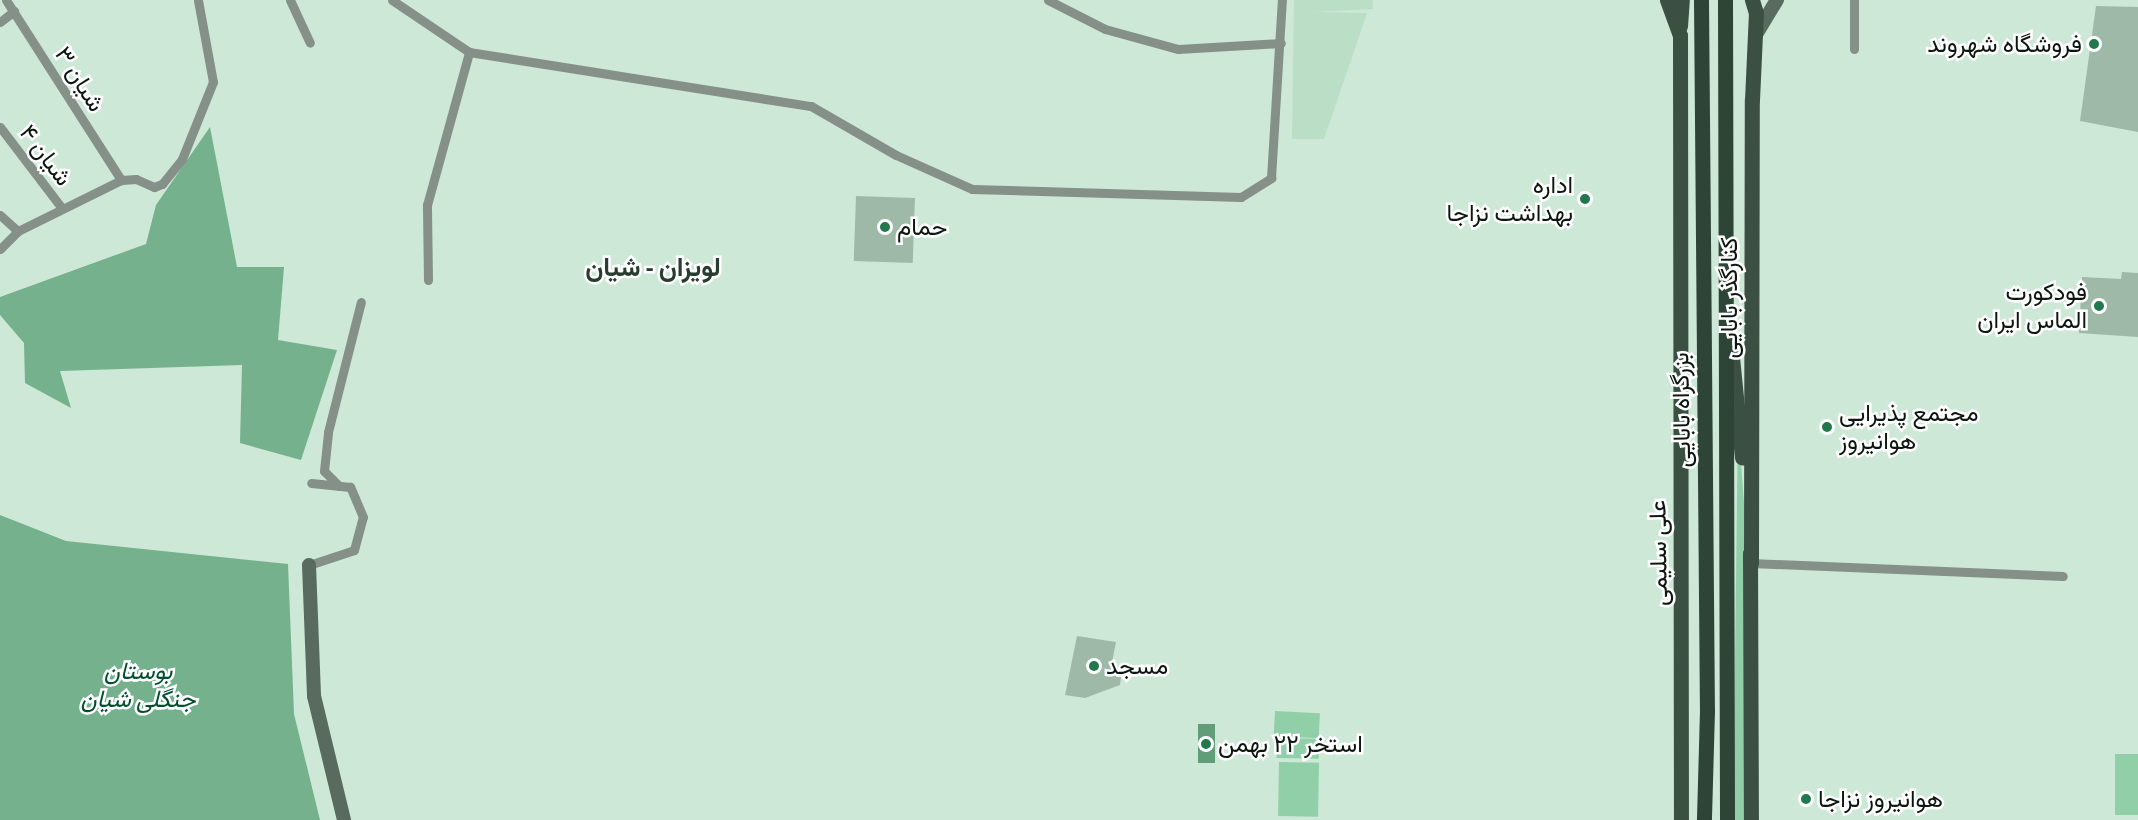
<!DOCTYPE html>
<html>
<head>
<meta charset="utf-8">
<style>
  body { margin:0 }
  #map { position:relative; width:2138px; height:820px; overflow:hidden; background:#cde8d6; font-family:"Zilla Slab",Vazirmatn,serif }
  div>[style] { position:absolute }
  .built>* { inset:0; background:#bbdec7 }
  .green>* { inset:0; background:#91cfa8; transform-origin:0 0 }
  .forest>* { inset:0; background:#74b18c }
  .water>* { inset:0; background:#619d79; transform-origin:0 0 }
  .building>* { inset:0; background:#9fb9a8; transform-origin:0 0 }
  .minor>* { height:9px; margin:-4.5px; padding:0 4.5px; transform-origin:4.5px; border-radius:4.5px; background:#859088 }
  .secondary>* { height:14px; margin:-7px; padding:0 7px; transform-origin:7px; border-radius:7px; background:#596a5f }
  .primary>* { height:15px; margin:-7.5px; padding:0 7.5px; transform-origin:7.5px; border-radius:7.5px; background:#3b4f42 }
  .trunk>* { height:15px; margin:-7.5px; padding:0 7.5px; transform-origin:7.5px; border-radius:7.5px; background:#2e4436 }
  .dots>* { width:16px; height:16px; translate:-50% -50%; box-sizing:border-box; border:3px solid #fff; border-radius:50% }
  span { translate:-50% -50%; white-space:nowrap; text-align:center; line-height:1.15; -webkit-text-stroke:5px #fff; paint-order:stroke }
  .poi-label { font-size:24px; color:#0c1610 }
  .right { translate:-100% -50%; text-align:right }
  .left { translate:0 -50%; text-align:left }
  .street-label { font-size:24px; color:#0c1610 }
  .park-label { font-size:24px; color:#004e2c; font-style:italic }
  .neighbourhood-label { font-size:26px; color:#263d2f; font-weight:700 }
</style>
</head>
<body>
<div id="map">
  <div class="built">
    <div style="clip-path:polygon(1294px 0,1373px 0,1373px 9px,1313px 12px,1367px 13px,1324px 139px,1292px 139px)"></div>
  </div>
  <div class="green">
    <div style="clip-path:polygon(1738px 422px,1746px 530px,1745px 820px,1733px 820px)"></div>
    <div style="left:1275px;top:711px;width:45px;height:25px;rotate:3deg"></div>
    <div style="left:1277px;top:738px;width:42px;height:20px;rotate:1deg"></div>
    <div style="left:2115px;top:754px;width:23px;height:61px"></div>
    <div style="left:1279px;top:762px;width:40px;height:54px;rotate:1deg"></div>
  </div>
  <div class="forest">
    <div style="clip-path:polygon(210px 127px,237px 267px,284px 267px,278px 340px,337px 350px,301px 460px,240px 443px,242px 365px,60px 371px,71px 408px,25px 383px,24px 343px,0 315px,0 297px,146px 244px,156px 205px)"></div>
    <div style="clip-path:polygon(0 515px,66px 541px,288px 564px,294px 714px,320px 820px,0 820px)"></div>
  </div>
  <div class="water">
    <div style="left:1198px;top:724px;width:17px;height:39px"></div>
  </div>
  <div class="building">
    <div style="clip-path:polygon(2096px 6px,2138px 7px,2138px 132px,2080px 121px)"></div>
    <div style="left:856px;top:196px;width:59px;height:65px;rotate:2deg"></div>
    <div style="clip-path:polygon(2122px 272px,2138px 273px,2138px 337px,2079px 333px,2082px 277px,2121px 279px)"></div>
    <div style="clip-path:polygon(1077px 636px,1116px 642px,1112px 662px,1122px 669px,1120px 685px,1085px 698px,1065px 695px)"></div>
  </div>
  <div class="minor">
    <div style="left:6px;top:0;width:214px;rotate:57.4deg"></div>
    <div style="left:290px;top:0;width:47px;rotate:65.1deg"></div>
    <div style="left:392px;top:0;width:93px;rotate:34deg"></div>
    <div style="left:469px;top:52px;width:346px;rotate:9deg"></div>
    <div style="left:811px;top:106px;width:98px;rotate:30deg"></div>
    <div style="left:896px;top:155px;width:83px;rotate:24.1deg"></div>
    <div style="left:972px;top:189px;width:269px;rotate:1.7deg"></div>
    <div style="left:1241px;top:197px;width:36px;rotate:-32deg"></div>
    <div style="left:1271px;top:178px;width:178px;rotate:-86.5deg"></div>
    <div style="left:1048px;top:0;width:64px;rotate:27deg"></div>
    <div style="left:1105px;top:29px;width:76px;rotate:15.3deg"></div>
    <div style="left:1178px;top:49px;width:103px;rotate:-3.3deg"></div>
    <div style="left:1854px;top:0;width:49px;rotate:90deg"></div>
    <div style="left:0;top:22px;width:18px;rotate:-38deg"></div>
    <div style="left:0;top:127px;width:101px;rotate:52.7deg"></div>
    <div style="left:0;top:215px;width:24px;rotate:42deg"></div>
    <div style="left:0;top:249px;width:25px;rotate:-45deg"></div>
    <div style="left:18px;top:231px;width:115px;rotate:-26.3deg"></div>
    <div style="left:121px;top:180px;width:15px;rotate:-4deg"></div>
    <div style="left:136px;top:179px;width:20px;rotate:24deg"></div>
    <div style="left:154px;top:187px;width:9px;rotate:-21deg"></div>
    <div style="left:162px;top:184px;width:32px;rotate:-51deg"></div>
    <div style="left:182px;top:159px;width:83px;rotate:-68.1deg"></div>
    <div style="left:213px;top:82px;width:83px;rotate:-100.4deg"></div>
    <div style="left:428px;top:280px;width:75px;rotate:-90.8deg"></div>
    <div style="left:427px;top:205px;width:159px;rotate:-74.6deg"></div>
    <div style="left:339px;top:486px;width:21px;rotate:-135deg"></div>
    <div style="left:324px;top:471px;width:39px;rotate:-84deg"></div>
    <div style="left:328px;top:432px;width:134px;rotate:-75.8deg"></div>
    <div style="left:1751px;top:563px;width:312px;rotate:2.4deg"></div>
    <div style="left:309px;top:565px;width:47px;rotate:-18.4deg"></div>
    <div style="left:354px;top:550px;width:34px;rotate:-75deg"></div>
    <div style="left:363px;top:517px;width:33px;rotate:-113deg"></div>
    <div style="left:350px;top:487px;width:39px;rotate:-174deg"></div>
  </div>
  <div class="secondary">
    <div style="left:1757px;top:33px;width:39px;rotate:-59deg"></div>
    <div style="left:309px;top:565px;width:131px;rotate:87.8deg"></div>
    <div style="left:314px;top:696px;width:128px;rotate:76.4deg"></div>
  </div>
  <div class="primary">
    <div style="left:1667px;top:0;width:37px;rotate:70deg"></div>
    <div style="left:1680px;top:35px;width:785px;rotate:89.93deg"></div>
    <div style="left:1680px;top:26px;width:26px;rotate:-86deg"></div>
    <div style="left:1731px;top:347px;width:111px;rotate:84.3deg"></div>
    <div style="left:1750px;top:553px;width:267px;rotate:89.8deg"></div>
    <div style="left:1751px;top:563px;width:463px;rotate:-89.9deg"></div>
    <div style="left:1752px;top:100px;width:87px;rotate:-87.4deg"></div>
    <div style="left:1756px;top:13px;width:14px;rotate:-107deg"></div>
  </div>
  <div class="trunk">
    <div style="left:1701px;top:0;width:710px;rotate:89.52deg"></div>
    <div style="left:1707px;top:710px;width:110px;rotate:91.6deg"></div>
    <div style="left:1725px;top:0;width:820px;rotate:89.86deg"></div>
  </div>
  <div class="dots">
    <div style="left:2094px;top:44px;background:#20784c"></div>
    <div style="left:1585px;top:199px;background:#20784c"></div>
    <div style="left:885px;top:227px;background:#20784c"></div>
    <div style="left:2099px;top:306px;background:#20784c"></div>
    <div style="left:1827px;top:427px;background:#20784c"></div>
    <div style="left:1094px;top:666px;background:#20784c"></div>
    <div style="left:1206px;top:744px;background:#20784c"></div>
    <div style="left:1806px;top:799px;background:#20784c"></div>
  </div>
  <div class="poi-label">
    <span class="right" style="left:2082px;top:44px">فروشگاه شهروند</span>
    <span class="right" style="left:1573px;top:199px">اداره<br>بهداشت نزاجا</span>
    <span class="left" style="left:897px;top:227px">حمام</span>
    <span class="right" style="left:2087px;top:306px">فودکورت<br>الماس ایران</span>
    <span class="left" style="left:1839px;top:427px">مجتمع پذیرایی<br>هوانیروز</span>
    <span class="left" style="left:1106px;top:666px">مسجد</span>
    <span class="left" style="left:1218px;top:744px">استخر ۲۲ بهمن</span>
    <span class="left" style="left:1818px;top:799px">هوانیروز نزاجا</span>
  </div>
  <div class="street-label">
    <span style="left:80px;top:79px;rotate:58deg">شیان ۳</span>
    <span style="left:46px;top:155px;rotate:53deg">شیان ۴</span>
    <span style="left:1729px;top:298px;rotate:-90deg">کنارگذر بابایی</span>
    <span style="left:1681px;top:410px;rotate:-91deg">بزرگراه بابایی</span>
    <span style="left:1658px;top:553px;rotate:-91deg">علی سلیمی</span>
  </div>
  <div class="park-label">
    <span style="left:138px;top:685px">بوستان<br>جنگلی شیان</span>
  </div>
  <div class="neighbourhood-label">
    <span style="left:653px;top:268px">لویزان - شیان</span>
  </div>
</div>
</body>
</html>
